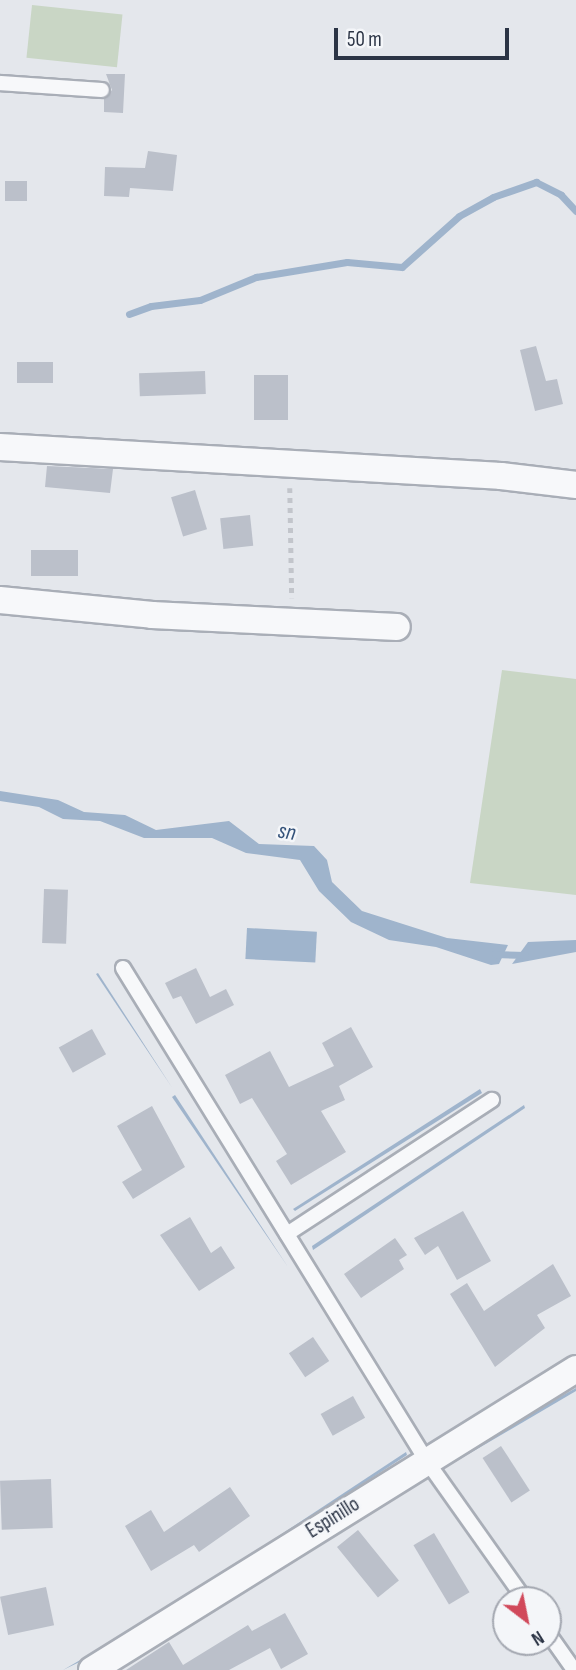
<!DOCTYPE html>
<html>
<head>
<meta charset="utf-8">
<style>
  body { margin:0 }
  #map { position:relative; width:576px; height:1670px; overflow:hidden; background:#e4e7ec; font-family:"Sofia Sans Condensed",sans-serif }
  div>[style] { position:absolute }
  .green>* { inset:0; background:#c9d6c5; transform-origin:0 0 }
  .water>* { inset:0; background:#9fb4cc; transform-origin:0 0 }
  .stream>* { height:7px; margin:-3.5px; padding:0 3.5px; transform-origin:3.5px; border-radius:3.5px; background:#9fb4cc }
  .building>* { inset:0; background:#bbc0ca; transform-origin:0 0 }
  .path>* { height:4.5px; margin-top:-2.25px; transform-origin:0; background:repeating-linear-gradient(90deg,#c2c5cb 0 5px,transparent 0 10px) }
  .roads { filter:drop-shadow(2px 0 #a9aeb7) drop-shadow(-2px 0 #a9aeb7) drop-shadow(0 2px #a9aeb7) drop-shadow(0 -2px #a9aeb7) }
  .lane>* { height:14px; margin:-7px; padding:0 7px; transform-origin:7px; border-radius:7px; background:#f7f8fa }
  .street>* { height:26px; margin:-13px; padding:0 13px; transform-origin:13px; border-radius:13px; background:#f7f8fa }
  span { translate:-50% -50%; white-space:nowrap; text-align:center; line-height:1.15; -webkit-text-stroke:5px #f4f6f9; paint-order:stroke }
  .street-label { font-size:21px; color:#2b3445 }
  .water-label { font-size:23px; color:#34527a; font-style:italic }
  .north { position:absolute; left:492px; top:1586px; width:70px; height:70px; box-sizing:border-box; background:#f4f6f9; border:2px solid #a4a8b1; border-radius:50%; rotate:148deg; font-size:19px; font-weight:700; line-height:28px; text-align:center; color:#2b3445 }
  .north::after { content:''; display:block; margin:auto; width:24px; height:32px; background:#d1495b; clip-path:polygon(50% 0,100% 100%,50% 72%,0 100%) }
  .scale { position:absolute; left:334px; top:28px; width:175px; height:32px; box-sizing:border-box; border:4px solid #2b3445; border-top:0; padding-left:9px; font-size:21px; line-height:24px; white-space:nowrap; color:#2b3445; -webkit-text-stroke:5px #f4f6f9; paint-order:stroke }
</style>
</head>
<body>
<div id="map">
  <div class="green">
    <div style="left:32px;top:5px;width:91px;height:53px;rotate:6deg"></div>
    <div style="clip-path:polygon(502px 670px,576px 679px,576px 895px,470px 883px)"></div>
  </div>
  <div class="water">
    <div style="clip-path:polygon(0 791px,58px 800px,84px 812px,125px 815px,156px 830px,229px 821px,259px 844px,314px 846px,327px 860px,332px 882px,362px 911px,447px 938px,508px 945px,499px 964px,491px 965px,436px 947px,389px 940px,351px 922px,319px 891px,300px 860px,246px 853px,212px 838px,144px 838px,100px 821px,63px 819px,39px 807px,0 801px)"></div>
    <div style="left:247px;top:928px;width:70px;height:31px;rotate:3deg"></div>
    <div style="clip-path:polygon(576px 940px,576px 952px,512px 964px,528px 942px)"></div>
    <div style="clip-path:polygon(98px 973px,173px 1089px,96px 974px)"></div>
    <div style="clip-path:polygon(480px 1089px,482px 1093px,295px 1211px,293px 1209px)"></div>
    <div style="clip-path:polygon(175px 1095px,288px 1267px,172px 1097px)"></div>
    <div style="clip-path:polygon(524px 1105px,525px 1108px,313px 1250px,312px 1246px)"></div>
    <div style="clip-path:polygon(576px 1388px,576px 1391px,443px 1469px,547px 1404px)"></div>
    <div style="clip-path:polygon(406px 1452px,407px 1455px,222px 1576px,221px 1574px)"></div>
    <div style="clip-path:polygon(189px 1593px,96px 1654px,63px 1670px,94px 1652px)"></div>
  </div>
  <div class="stream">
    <div style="left:129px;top:314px;width:23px;rotate:-20deg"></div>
    <div style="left:151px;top:306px;width:49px;rotate:-7deg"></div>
    <div style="left:200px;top:300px;width:61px;rotate:-22.3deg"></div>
    <div style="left:256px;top:277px;width:92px;rotate:-9.4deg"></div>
    <div style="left:347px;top:262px;width:55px;rotate:5.2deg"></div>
    <div style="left:402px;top:267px;width:76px;rotate:-41.8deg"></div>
    <div style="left:459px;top:216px;width:39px;rotate:-29deg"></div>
    <div style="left:493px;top:197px;width:46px;rotate:-19.2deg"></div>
    <div style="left:536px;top:182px;width:28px;rotate:27deg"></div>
    <div style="left:561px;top:195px;width:22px;rotate:47deg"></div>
    <div style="left:495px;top:954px;width:30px;rotate:2deg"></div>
  </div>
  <div class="building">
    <div style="clip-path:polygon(106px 74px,125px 74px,123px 113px,104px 112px,104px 99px,112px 90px)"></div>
    <div style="clip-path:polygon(148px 151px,177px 155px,173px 191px,130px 188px,129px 197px,104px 196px,105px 167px,145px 168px)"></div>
    <div style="left:5px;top:181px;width:22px;height:20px"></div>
    <div style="clip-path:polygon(536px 346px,546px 381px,557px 379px,563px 404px,535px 411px,520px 350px)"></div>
    <div style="left:17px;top:362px;width:36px;height:21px"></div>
    <div style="left:205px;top:371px;width:23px;height:66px;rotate:88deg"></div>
    <div style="left:254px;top:375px;width:34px;height:45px"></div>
    <div style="clip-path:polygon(47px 466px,113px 469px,110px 493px,45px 487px)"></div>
    <div style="left:195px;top:490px;width:41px;height:25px;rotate:73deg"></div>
    <div style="left:250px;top:515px;width:31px;height:30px;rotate:84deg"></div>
    <div style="left:78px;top:550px;width:26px;height:47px;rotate:90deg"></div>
    <div style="left:44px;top:889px;width:24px;height:54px;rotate:2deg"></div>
    <div style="clip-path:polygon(196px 968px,210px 997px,226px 989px,234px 1005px,196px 1024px,181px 996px,173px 999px,165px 983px)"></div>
    <div style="clip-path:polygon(351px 1027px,373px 1067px,339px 1086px,345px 1100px,321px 1111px,346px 1152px,291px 1185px,276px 1161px,287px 1154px,252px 1098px,240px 1104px,225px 1075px,270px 1051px,289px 1087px,334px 1066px,322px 1043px)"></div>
    <div style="left:92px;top:1029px;width:29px;height:38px;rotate:61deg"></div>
    <div style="clip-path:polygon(152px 1106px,185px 1167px,133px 1199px,122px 1182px,142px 1170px,117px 1126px)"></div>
    <div style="clip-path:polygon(463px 1211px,491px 1261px,457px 1280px,438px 1246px,425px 1255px,414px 1238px)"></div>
    <div style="clip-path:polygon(190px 1217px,211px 1253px,221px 1246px,235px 1268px,199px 1291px,160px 1235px)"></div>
    <div style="clip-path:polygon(395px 1238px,407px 1255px,399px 1260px,404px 1269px,361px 1298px,344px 1274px)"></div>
    <div style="clip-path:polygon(553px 1264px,571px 1296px,537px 1315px,545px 1328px,495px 1367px,450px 1294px,467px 1283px,484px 1311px)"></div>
    <div style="left:313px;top:1337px;width:29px;height:29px;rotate:56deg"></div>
    <div style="left:353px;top:1396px;width:25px;height:37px;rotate:61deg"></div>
    <div style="left:501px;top:1446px;width:53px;height:22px;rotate:57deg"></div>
    <div style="left:51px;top:1479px;width:49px;height:51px;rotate:88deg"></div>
    <div style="clip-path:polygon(230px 1487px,250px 1516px,199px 1552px,194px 1545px,151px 1571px,125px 1526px,151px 1510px,164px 1532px)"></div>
    <div style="left:358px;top:1530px;width:65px;height:27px;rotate:51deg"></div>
    <div style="left:434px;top:1533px;width:69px;height:24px;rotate:59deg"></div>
    <div style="left:46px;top:1587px;width:39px;height:47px;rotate:78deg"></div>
    <div style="clip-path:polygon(285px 1613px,308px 1654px,281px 1669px,270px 1648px,229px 1670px,126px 1670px,169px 1642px,183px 1665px,248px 1625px,252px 1631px)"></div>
  </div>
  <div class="path">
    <div style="left:290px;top:488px;width:110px;rotate:89deg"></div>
  </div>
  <div class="roads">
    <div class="lane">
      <div style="left:0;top:83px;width:102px;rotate:3.9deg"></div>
      <div style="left:123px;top:968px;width:578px;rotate:58.37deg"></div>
      <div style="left:426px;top:1460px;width:171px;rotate:54.7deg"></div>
      <div style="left:287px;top:1234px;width:245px;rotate:-33.2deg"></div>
      <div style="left:548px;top:1633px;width:45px;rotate:54.9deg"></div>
    </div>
    <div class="street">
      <div style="left:0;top:447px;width:502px;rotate:3.31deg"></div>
      <div style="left:501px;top:476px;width:76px;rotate:6.8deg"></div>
      <div style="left:0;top:600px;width:153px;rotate:5.6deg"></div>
      <div style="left:152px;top:615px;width:245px;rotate:2.8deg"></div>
      <div style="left:92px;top:1670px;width:570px;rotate:-31.88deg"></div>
    </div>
  </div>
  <div class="street-label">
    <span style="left:333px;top:1518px;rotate:-32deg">Espinillo</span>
  </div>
  <div class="water-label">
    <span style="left:287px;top:832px;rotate:10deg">sn</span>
  </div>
  <div class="north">N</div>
  <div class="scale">50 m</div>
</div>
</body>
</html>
